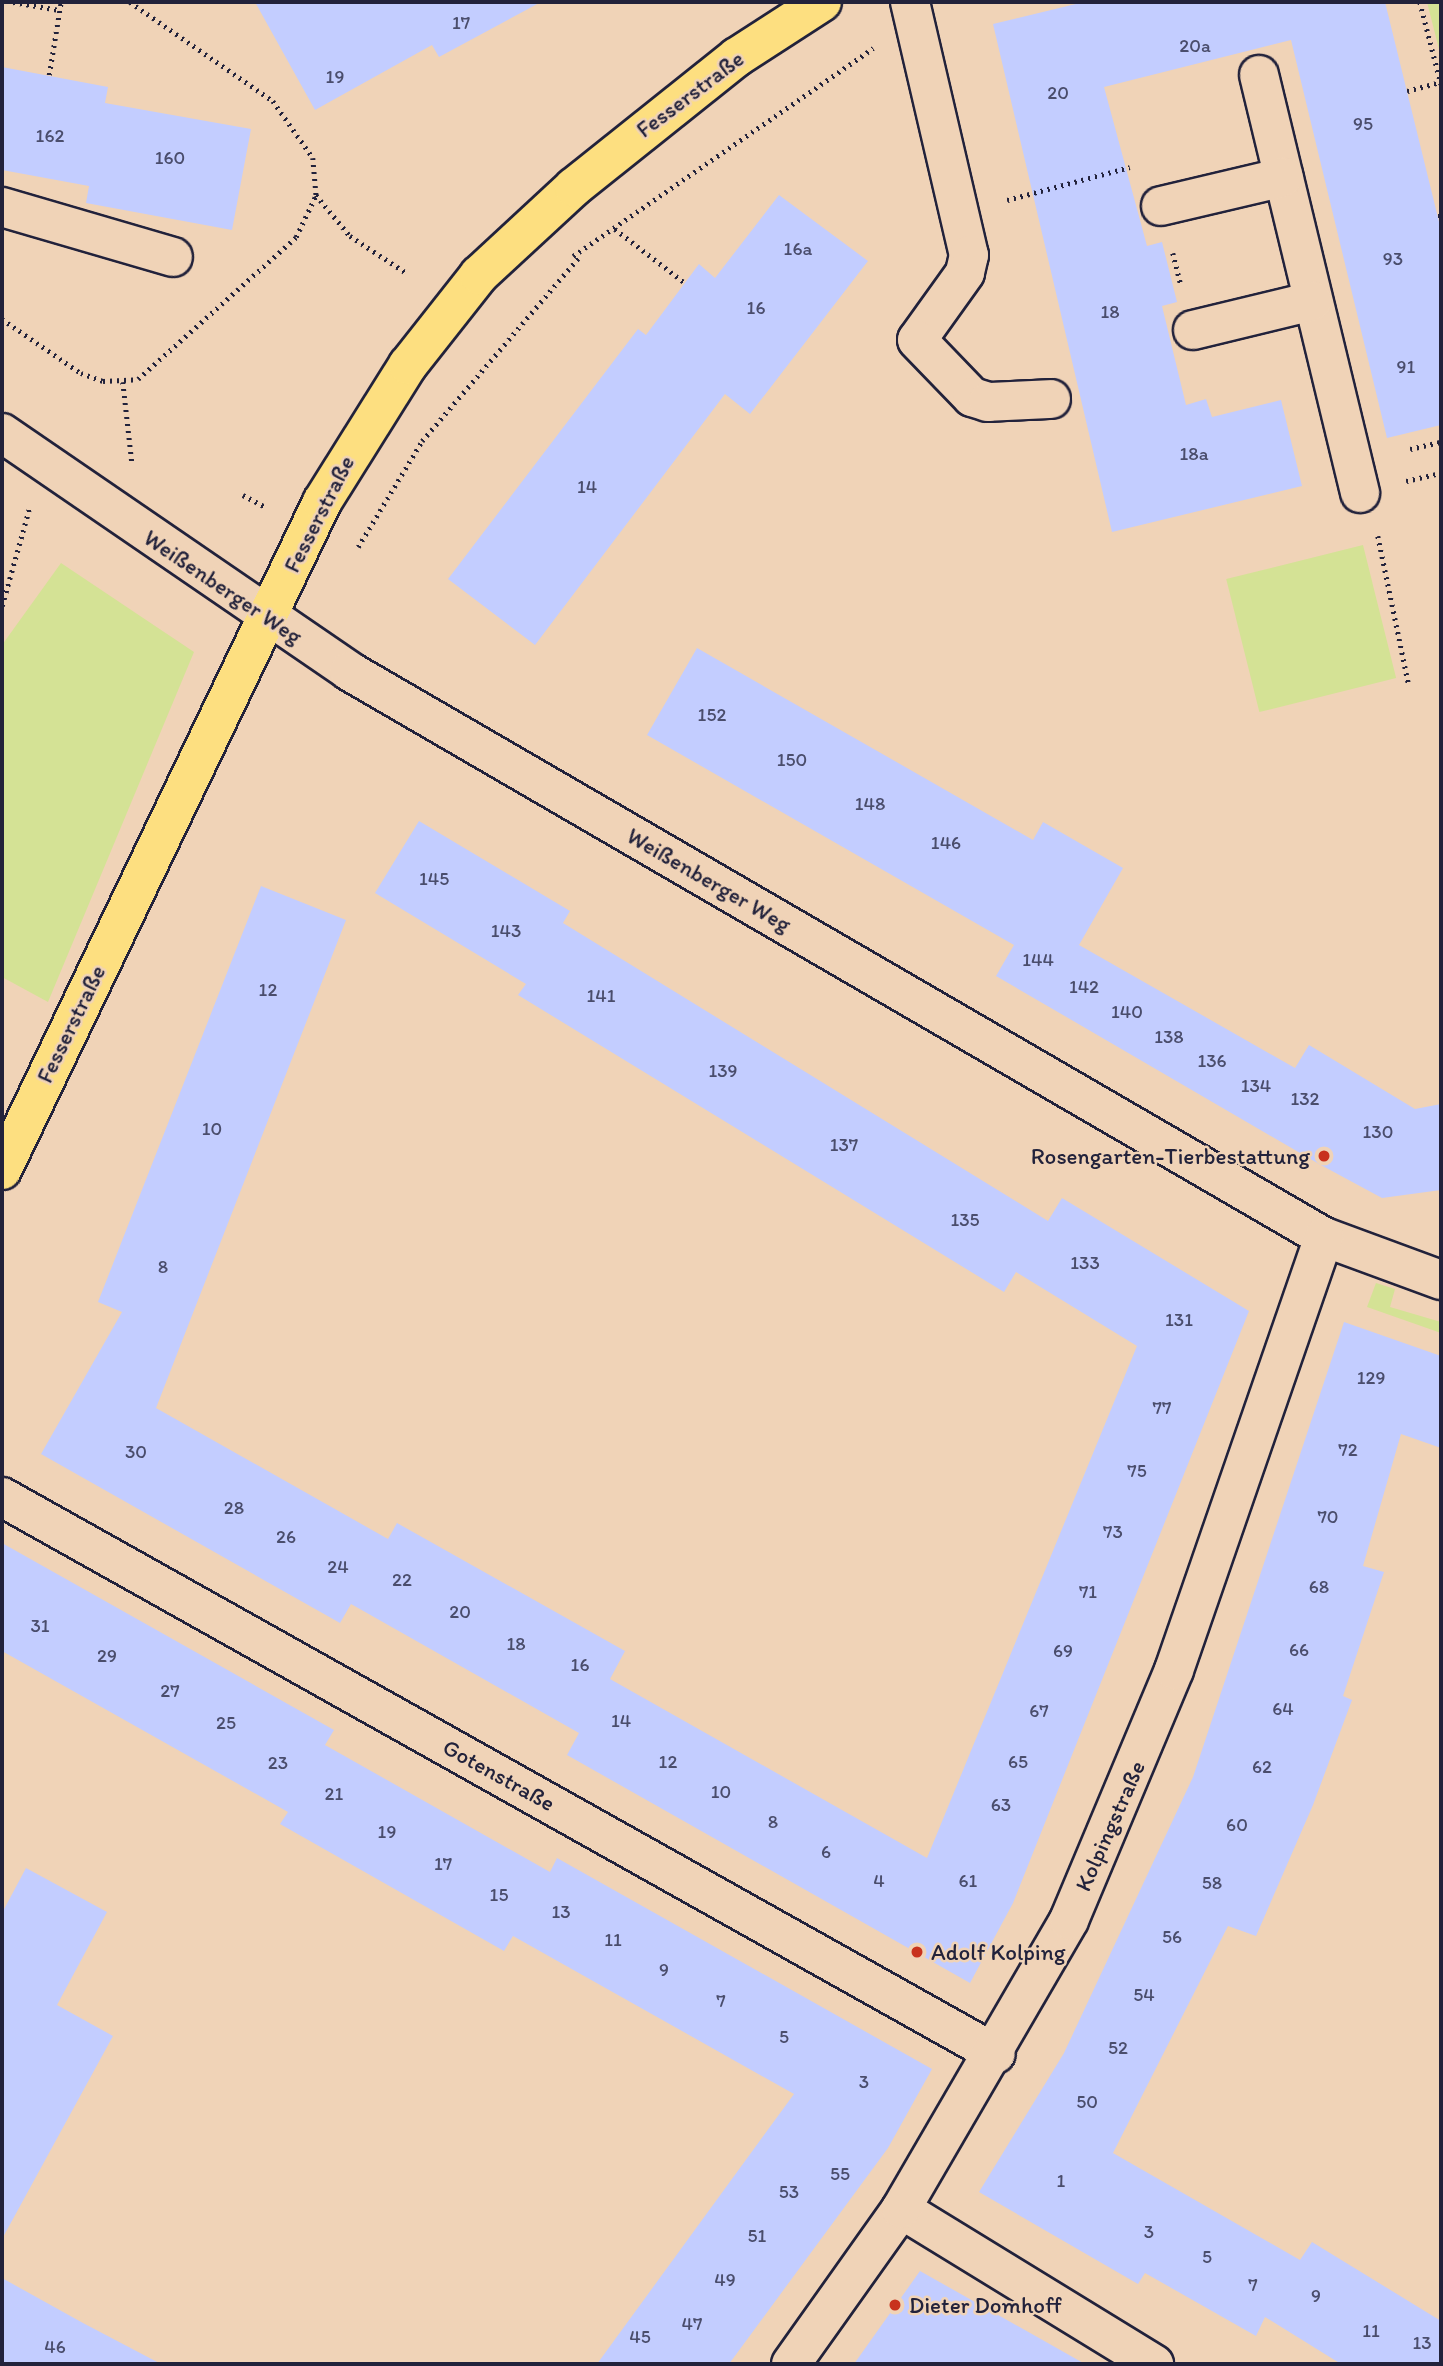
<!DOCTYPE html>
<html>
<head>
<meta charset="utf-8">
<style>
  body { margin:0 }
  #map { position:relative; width:1443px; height:2366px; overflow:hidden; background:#f0d3b7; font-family:Itim,sans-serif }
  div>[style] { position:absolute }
  .green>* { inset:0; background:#d4e295; transform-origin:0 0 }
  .building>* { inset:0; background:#c3cdff }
  .path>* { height:4.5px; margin-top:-2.25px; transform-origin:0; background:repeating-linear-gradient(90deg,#22223b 0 2px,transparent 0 7px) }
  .roads { filter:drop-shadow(2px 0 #22223b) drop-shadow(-2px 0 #22223b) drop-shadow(0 2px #22223b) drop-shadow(0 -2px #22223b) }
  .minor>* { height:38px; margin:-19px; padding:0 19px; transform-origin:19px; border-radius:19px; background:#f0d3b7 }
  .major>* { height:38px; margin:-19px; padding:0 19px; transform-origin:19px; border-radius:19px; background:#fddf80 }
  .dots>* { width:19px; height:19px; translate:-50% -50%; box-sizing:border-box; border:4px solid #f0d3b7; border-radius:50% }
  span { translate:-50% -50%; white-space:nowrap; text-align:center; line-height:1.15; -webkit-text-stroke:5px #f0d3b7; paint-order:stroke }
  .number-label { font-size:19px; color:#4a4d6c }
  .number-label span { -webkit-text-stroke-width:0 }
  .street-label { font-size:23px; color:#22223b }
  .poi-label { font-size:23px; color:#22223b }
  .right { translate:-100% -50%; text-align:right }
  .left { translate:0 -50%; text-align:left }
  .frame { position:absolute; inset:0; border:4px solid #22223b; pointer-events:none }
</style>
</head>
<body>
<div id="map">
  <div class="green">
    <div style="clip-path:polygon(1427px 2px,1441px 2px,1441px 57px,1430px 14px)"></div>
    <div style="left:1363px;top:545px;width:137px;height:141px;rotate:76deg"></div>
    <div style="clip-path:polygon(61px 563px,194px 652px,48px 1002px,2px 977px,2px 645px)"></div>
    <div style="clip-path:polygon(1376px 1283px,1395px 1289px,1390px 1307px,1441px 1322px,1441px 1333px,1367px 1307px)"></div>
  </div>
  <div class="building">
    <div style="clip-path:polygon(255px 2px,541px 2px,439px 57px,432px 45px,315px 110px)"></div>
    <div style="clip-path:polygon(1084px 2px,1385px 2px,1441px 230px,1441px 425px,1387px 438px,1291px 40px,1104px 87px,1147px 246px,1162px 242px,1177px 302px,1162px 306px,1186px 405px,1206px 399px,1212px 417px,1281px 400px,1302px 486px,1112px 532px,993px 24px)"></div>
    <div style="clip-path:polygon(2px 67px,108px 87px,105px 103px,251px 129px,232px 230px,86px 203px,89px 186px,2px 170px)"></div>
    <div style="clip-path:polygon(779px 195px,868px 261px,750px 414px,725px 394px,535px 645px,448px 579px,638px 329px,646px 335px,699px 264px,715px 278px)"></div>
    <div style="clip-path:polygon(697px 648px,1033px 840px,1043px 822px,1123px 868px,1079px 945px,1295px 1068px,1309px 1045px,1415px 1109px,1441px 1104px,1441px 1190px,1382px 1198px,1319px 1164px,996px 976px,1014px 945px,647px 735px)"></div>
    <div style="clip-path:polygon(419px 821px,570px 911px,563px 923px,1048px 1221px,1062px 1198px,1249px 1311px,1013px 1903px,970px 1983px,567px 1755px,579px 1733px,351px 1604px,340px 1623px,41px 1454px,122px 1312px,98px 1302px,261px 886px,346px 920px,156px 1408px,388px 1539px,397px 1523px,625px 1651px,610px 1679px,927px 1858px,1137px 1346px,1016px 1272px,1004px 1292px,518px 995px,526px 984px,375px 893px)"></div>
    <div style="clip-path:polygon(1344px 1322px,1441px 1356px,1441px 1448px,1401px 1434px,1363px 1566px,1384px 1572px,1343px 1696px,1352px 1700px,1313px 1805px,1256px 1936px,1228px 1926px,1113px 2153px,1300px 2260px,1312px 2242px,1441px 2321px,1441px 2364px,1341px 2364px,1265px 2317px,1256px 2336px,1145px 2273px,1138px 2284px,979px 2192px,1064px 2053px,1193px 1777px)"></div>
    <div style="clip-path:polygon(2px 1543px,334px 1730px,325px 1745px,550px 1872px,557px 1858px,932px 2069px,888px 2148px,729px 2364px,597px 2364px,794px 2094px,513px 1936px,504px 1951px,280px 1824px,288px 1812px,2px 1651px)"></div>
    <div style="clip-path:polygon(26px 1868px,107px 1912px,57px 2005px,113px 2036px,2px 2239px,2px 1913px)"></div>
    <div style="clip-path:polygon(920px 2271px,1085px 2364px,854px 2364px)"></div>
    <div style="clip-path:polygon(2px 2278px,83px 2323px,161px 2364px,2px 2364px)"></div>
  </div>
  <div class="path">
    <div style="left:13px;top:2px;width:47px;rotate:9.9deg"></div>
    <div style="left:130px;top:2px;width:174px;rotate:34.7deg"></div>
    <div style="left:273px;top:101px;width:70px;rotate:54.9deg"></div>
    <div style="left:313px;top:158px;width:37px;rotate:85deg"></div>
    <div style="left:316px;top:195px;width:53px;rotate:50.3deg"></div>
    <div style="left:350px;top:236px;width:66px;rotate:33.2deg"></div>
    <div style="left:1420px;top:2px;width:85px;rotate:75.6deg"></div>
    <div style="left:49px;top:75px;width:74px;rotate:-80.7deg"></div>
    <div style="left:1407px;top:91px;width:35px;rotate:-15deg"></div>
    <div style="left:1007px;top:200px;width:127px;rotate:-15deg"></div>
    <div style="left:1438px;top:216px;width:3px"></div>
    <div style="left:615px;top:229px;width:88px;rotate:37.6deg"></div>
    <div style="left:1173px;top:253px;width:33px;rotate:76deg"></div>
    <div style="left:573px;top:256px;width:365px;rotate:-34.7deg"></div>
    <div style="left:2px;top:319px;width:96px;rotate:34.4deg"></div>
    <div style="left:81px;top:373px;width:23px;rotate:20deg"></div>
    <div style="left:103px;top:381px;width:35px;rotate:-3deg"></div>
    <div style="left:138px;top:379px;width:212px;rotate:-41.9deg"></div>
    <div style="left:296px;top:237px;width:47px;rotate:-64.5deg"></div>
    <div style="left:123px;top:382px;width:81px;rotate:83.6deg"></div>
    <div style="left:1410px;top:449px;width:32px;rotate:-13deg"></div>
    <div style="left:1406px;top:481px;width:36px;rotate:-13deg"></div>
    <div style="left:243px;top:495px;width:27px;rotate:28deg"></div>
    <div style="left:1378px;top:536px;width:153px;rotate:78.3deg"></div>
    <div style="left:358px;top:547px;width:124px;rotate:-58.9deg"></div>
    <div style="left:422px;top:441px;width:242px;rotate:-49.5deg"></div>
    <div style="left:2px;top:606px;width:101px;rotate:-74.4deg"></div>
  </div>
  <div class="roads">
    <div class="minor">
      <div style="left:910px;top:2px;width:260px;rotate:76.9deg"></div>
      <div style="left:969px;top:255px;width:18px;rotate:103deg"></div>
      <div style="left:965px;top:273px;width:82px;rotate:125.6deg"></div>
      <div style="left:917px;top:340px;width:79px;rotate:46deg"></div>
      <div style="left:972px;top:397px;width:17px;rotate:17deg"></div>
      <div style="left:988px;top:402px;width:63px;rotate:-2.7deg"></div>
      <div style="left:1259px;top:75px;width:430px;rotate:76.4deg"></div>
      <div style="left:1161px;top:206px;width:126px;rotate:-13.3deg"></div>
      <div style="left:2px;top:207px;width:178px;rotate:16.3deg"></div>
      <div style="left:1193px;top:330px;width:123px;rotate:-13.6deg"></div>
      <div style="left:2px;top:433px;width:421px;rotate:34.4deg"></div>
      <div style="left:349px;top:671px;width:1127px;rotate:30.14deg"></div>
      <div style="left:1324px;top:1237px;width:125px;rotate:20.2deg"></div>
      <div style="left:2px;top:1497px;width:1139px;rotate:29.26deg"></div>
      <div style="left:901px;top:2209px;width:297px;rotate:31.5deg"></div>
      <div style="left:791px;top:2364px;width:190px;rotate:-54.6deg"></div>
      <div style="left:901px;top:2209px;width:334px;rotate:-59.8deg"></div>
      <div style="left:1069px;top:1920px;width:271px;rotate:-67.2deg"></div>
      <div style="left:1174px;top:1670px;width:458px;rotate:-70.9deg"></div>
    </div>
    <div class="major">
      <div style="left:2px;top:1170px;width:741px;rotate:-64.4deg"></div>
      <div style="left:322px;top:502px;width:162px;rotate:-57.9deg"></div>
      <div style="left:408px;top:365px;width:115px;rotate:-51.7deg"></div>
      <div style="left:479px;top:275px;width:129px;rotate:-42.8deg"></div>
      <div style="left:574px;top:187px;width:208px;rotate:-38.6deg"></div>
      <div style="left:737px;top:57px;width:101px;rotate:-32.9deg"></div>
    </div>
  </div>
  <div class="dots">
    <div style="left:1324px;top:1156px;background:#c8321e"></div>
    <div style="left:917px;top:1952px;background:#c8321e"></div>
    <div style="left:895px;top:2305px;background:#c8321e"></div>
  </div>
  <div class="number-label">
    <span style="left:461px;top:23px">17</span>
    <span style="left:1195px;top:46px">20a</span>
    <span style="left:335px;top:77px">19</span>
    <span style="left:1058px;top:93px">20</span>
    <span style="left:1363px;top:124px">95</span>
    <span style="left:50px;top:136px">162</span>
    <span style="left:170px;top:158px">160</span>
    <span style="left:798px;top:249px">16a</span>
    <span style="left:1393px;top:259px">93</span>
    <span style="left:756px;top:308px">16</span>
    <span style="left:1110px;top:312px">18</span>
    <span style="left:1406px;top:367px">91</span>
    <span style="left:1194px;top:454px">18a</span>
    <span style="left:587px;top:487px">14</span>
    <span style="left:712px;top:715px">152</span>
    <span style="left:792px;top:760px">150</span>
    <span style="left:870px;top:804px">148</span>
    <span style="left:946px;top:843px">146</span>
    <span style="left:434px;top:879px">145</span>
    <span style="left:506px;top:931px">143</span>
    <span style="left:1038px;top:960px">144</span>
    <span style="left:1084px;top:987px">142</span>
    <span style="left:268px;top:990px">12</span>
    <span style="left:601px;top:996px">141</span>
    <span style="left:1127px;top:1012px">140</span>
    <span style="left:1169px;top:1037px">138</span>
    <span style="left:1212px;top:1061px">136</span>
    <span style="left:723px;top:1071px">139</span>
    <span style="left:1256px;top:1086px">134</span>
    <span style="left:1305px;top:1099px">132</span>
    <span style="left:212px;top:1129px">10</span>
    <span style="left:1378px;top:1132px">130</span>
    <span style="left:844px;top:1145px">137</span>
    <span style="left:965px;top:1220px">135</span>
    <span style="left:1085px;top:1263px">133</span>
    <span style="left:163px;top:1267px">8</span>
    <span style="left:1179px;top:1320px">131</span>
    <span style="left:1371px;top:1378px">129</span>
    <span style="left:1162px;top:1408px">77</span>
    <span style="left:1348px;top:1450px">72</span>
    <span style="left:136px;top:1452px">30</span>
    <span style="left:1137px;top:1471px">75</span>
    <span style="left:234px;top:1508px">28</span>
    <span style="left:1328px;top:1517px">70</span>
    <span style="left:1113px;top:1532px">73</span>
    <span style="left:286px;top:1537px">26</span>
    <span style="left:338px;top:1567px">24</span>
    <span style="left:402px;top:1580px">22</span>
    <span style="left:1319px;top:1587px">68</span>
    <span style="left:1088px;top:1592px">71</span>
    <span style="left:460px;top:1612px">20</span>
    <span style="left:40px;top:1626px">31</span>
    <span style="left:516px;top:1644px">18</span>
    <span style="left:1299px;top:1650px">66</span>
    <span style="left:1063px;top:1651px">69</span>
    <span style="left:107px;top:1656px">29</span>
    <span style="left:580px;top:1665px">16</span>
    <span style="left:170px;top:1691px">27</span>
    <span style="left:1283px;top:1709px">64</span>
    <span style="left:1039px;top:1711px">67</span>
    <span style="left:621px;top:1721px">14</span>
    <span style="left:226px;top:1723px">25</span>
    <span style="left:668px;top:1762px">12</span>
    <span style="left:1018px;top:1762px">65</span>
    <span style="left:278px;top:1763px">23</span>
    <span style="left:1262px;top:1767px">62</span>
    <span style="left:721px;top:1792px">10</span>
    <span style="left:334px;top:1794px">21</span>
    <span style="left:1001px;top:1805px">63</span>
    <span style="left:773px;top:1822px">8</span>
    <span style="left:1237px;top:1825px">60</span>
    <span style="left:387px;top:1832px">19</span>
    <span style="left:826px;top:1852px">6</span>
    <span style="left:443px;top:1864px">17</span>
    <span style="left:879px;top:1881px">4</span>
    <span style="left:968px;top:1881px">61</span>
    <span style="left:1212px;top:1883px">58</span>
    <span style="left:499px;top:1895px">15</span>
    <span style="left:561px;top:1912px">13</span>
    <span style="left:1172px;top:1937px">56</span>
    <span style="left:613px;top:1940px">11</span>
    <span style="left:664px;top:1970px">9</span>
    <span style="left:1144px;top:1995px">54</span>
    <span style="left:721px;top:2001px">7</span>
    <span style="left:784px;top:2037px">5</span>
    <span style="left:1118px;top:2048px">52</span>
    <span style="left:864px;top:2082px">3</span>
    <span style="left:1087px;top:2102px">50</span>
    <span style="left:840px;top:2174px">55</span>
    <span style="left:1061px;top:2181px">1</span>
    <span style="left:789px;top:2192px">53</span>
    <span style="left:1149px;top:2232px">3</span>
    <span style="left:757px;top:2236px">51</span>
    <span style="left:1207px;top:2257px">5</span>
    <span style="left:725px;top:2280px">49</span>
    <span style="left:1253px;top:2285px">7</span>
    <span style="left:1316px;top:2296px">9</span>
    <span style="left:692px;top:2324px">47</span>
    <span style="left:1371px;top:2331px">11</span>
    <span style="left:640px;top:2337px">45</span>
    <span style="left:1422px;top:2343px">13</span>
    <span style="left:55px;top:2347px">46</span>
  </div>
  <div class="street-label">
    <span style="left:690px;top:94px;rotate:-37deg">Fesserstraße</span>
    <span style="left:319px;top:514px;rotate:-63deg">Fesserstraße</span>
    <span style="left:223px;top:587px;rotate:34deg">Weißenberger Weg</span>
    <span style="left:709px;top:880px;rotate:30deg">Weißenberger Weg</span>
    <span style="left:71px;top:1024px;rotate:-64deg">Fesserstraße</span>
    <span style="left:499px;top:1775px;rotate:29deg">Gotenstraße</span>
    <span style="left:1110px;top:1826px;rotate:-66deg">Kolpingstraße</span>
  </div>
  <div class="poi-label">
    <span class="right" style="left:1310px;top:1156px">Rosengarten-Tierbestattung</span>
    <span class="left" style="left:931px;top:1952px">Adolf Kolping</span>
    <span class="left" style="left:909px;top:2305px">Dieter Domhoff</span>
  </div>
  <div class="frame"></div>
</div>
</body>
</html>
